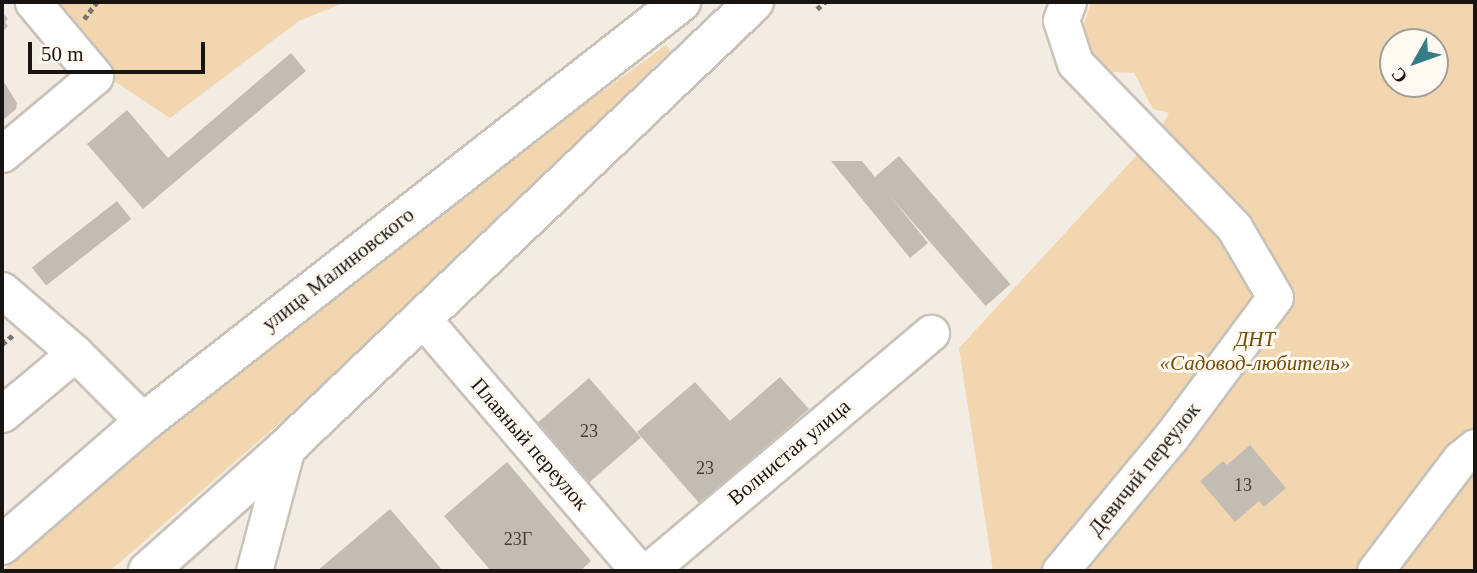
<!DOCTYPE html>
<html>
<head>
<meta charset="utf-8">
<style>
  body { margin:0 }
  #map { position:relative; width:1477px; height:573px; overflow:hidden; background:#f3ece2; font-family:Georgia,serif }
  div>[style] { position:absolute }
  .green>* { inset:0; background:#f2d6af }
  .building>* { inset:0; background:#c3bcb3; transform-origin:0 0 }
  .path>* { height:4.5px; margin-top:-2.25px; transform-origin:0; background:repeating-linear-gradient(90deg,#7a756f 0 5px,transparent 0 8.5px) }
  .roads { filter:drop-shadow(2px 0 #c9c2b9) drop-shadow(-2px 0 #c9c2b9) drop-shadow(0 2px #c9c2b9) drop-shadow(0 -2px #c9c2b9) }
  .minor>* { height:35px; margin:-17.5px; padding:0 17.5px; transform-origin:17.5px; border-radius:17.5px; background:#fff }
  .highway>* { height:38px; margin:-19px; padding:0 19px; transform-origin:19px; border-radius:19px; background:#fff }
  span { translate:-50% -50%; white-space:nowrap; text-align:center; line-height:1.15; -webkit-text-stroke:6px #fff9f1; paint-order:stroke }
  .number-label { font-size:18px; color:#423e3a }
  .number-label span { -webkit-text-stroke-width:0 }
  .street-label { font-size:21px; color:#171411 }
  .park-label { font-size:21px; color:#714d08; font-style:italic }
  .frame { position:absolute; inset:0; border:4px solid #171411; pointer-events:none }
  .north { position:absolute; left:1379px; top:28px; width:70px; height:70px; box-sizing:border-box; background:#fff9f1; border:2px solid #a29d97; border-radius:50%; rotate:230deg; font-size:19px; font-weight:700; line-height:28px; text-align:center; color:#171411 }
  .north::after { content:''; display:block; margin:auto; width:24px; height:32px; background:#367b88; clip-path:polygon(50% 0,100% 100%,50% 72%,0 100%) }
  .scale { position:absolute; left:28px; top:42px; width:177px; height:32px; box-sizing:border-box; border:4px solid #171411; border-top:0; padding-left:9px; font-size:21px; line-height:24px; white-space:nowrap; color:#171411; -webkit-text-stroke:5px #fff9f1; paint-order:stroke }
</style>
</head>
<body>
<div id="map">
  <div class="green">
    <div style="clip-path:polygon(49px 2px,346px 2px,299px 21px,170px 118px,111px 79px)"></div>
    <div style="clip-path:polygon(evenodd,1091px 2px,1475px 2px,1475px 571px,993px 571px,959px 348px,1160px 130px,1169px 113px,1153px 109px,1134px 73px,1099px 71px,1080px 37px,1091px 2px,1393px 42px,1435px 42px,1435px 84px,1393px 84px,1393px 42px)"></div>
    <div style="clip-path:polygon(666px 45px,670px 51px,476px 242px,306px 400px,110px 571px,2px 571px,135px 454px,269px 345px,475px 184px)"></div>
  </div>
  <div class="building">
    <div style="clip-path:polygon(2px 12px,8px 19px,5px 22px,8px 26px,2px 32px)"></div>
    <div style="clip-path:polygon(291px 53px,306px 71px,143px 209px,87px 144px,127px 110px,168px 158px)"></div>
    <div style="clip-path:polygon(2px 79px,17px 103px,16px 109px,2px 121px)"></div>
    <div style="left:899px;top:156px;width:170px;height:33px;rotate:49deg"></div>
    <div style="clip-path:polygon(831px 161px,862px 161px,928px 243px,910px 258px)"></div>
    <div style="left:117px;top:201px;width:23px;height:108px;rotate:52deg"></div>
    <div style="clip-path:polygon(780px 377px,809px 409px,700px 504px,637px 432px,695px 382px,730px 421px)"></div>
    <div style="left:589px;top:378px;width:79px;height:70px;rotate:49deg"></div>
    <div style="clip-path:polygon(1250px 445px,1286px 488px,1264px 507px,1259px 501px,1235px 522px,1200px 481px,1223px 461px,1227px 465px)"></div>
    <div style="clip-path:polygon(507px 462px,591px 561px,580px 571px,491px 571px,444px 516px)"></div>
    <div style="clip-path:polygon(390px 509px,443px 571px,317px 571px)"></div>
  </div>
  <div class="path">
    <div style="left:817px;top:9px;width:11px;rotate:-41deg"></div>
    <div style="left:84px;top:19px;width:21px;rotate:-53deg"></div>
    <div style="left:2px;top:344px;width:14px;rotate:-39deg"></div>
  </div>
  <div class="roads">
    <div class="minor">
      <div style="left:2px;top:154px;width:121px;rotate:-40deg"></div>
      <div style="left:95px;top:76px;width:97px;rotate:-130deg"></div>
      <div style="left:2px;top:290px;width:96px;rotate:40.8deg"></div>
      <div style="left:75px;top:353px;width:98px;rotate:45deg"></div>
      <div style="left:422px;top:318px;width:333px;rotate:49.4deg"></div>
      <div style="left:2px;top:414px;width:95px;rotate:-39.9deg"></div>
      <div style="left:254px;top:571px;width:128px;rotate:-75.1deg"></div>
      <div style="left:648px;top:571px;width:370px;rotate:-40.1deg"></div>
      <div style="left:1060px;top:571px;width:174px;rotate:-50.4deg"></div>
      <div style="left:1171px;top:437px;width:174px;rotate:-53.4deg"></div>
      <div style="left:1275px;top:297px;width:81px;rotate:-120.4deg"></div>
      <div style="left:1234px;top:227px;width:228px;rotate:-134.1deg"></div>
      <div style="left:1075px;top:63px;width:45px;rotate:-108deg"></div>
      <div style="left:1061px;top:20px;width:19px;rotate:-69deg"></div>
      <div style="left:1375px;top:571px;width:141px;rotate:-52.8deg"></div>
      <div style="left:1460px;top:459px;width:19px;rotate:-39deg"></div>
    </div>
    <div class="highway">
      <div style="left:2px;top:545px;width:188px;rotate:-40.9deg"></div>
      <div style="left:144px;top:422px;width:682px;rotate:-38.03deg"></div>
      <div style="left:148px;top:571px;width:186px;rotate:-41.7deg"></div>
      <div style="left:287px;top:447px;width:645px;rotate:-43.62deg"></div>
    </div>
  </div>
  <div class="number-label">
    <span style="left:589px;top:431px">23</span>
    <span style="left:705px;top:468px">23</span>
    <span style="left:1243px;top:485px">13</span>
    <span style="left:518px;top:539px">23Г</span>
  </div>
  <div class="street-label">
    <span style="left:338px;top:269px;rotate:-38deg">улица Малиновского</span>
    <span style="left:530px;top:444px;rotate:49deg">Плавный переулок</span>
    <span style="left:789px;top:452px;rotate:-40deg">Волнистая улица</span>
    <span style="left:1144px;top:469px;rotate:-51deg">Девичий переулок</span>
  </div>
  <div class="park-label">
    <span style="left:1255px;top:351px">ДНТ<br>«Садовод-любитель»</span>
  </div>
  <div class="frame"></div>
  <div class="north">С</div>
  <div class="scale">50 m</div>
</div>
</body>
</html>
